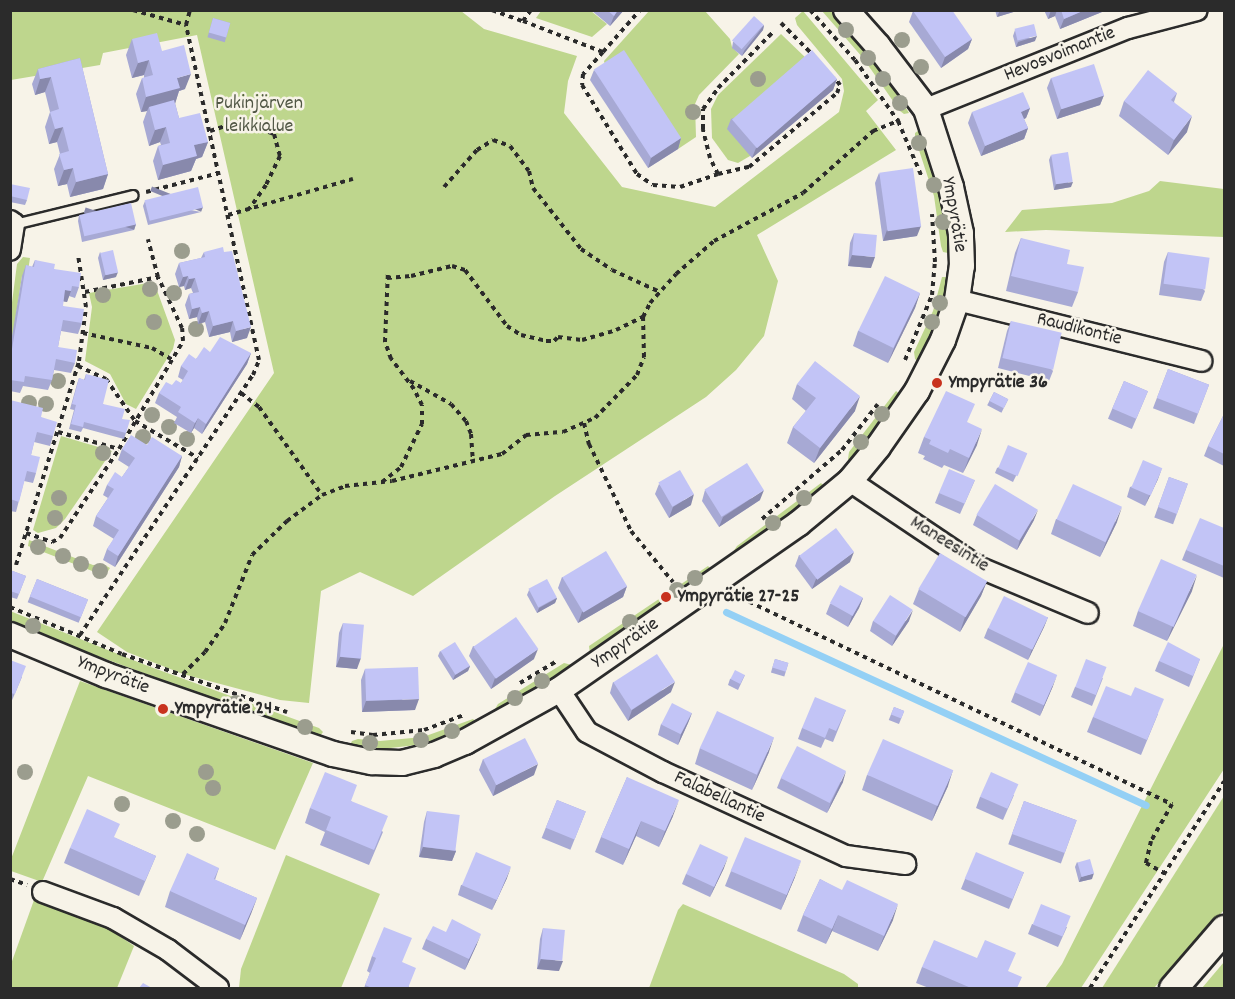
<!DOCTYPE html>
<html>
<head>
<meta charset="utf-8">
<style>
  body { margin:0 }
  #map { position:relative; width:1235px; height:999px; overflow:hidden; background:#f7f3e8; font-family:Dekko,sans-serif }
  div>[style] { position:absolute }
  .green>* { inset:0; background:#bed68d }
  .stream>* { height:7px; margin:-3.5px; padding:0 3.5px; transform-origin:3.5px; border-radius:3.5px; background:#94d0f5 }
  .path>* { height:4px; margin-top:-2px; transform-origin:0; background:repeating-linear-gradient(90deg,#2b2b2b 0 4.5px,transparent 0 9px) }
  .roads { filter:drop-shadow(2px 0 #2b2b2b) drop-shadow(-2px 0 #2b2b2b) drop-shadow(0 2px #2b2b2b) drop-shadow(0 -2px #2b2b2b) }
  .service>* { height:9px; margin:-4.5px; padding:0 4.5px; transform-origin:4.5px; border-radius:4.5px; background:#f7f3e8 }
  .minor>* { height:20px; margin:-10px; padding:0 10px; transform-origin:10px; border-radius:10px; background:#f7f3e8 }
  .tertiary>* { height:24px; margin:-12px; padding:0 12px; transform-origin:12px; border-radius:12px; background:#f7f3e8 }
  .secondary>* { height:27px; margin:-13.5px; padding:0 13.5px; transform-origin:13.5px; border-radius:13.5px; background:#f7f3e8 }
  .trees>* { width:16px; height:16px; margin:-8px; border-radius:50%; background:#9b9d8e }
  .wall>* { inset:0; background:#a7a9d4; transform-origin:0 0 }
  .shaded-wall>* { inset:0; background:#8889ac; transform-origin:0 0 }
  .building>* { inset:0; background:#c2c4f6; transform-origin:0 0 }
  .dots>* { width:16px; height:16px; translate:-50% -50%; box-sizing:border-box; border:3px solid #f7f3e8; border-radius:50% }
  span { translate:-50% -50%; white-space:nowrap; text-align:center; line-height:1.15; -webkit-text-stroke:5px #f7f3e8; paint-order:stroke }
  .street-label { font-size:20px; color:#2b2b2b }
  .park-label { font-size:20px; color:#505644 }
  .poi-label { font-size:20px; color:#2b2b2b; font-weight:700 }
  .left { translate:0 -50%; text-align:left }
  .frame { position:absolute; inset:0; border:12px solid #2b2b2b; pointer-events:none }
</style>
</head>
<body>
<div id="map">
  <div class="green">
    <div style="clip-path:polygon(11px 11px,461px 11px,484px 29px,577px 56px,568px 81px,564px 113px,622px 187px,715px 207px,839px 112px,844px 91px,842px 79px,797px 25px,795px 18px,803px 11px,878px 100px,866px 111px,896px 150px,757px 235px,778px 281px,764px 336px,736px 370px,706px 397px,555px 496px,413px 596px,360px 572px,321px 591px,309px 703px,280px 700px,183px 674px,127px 652px,97px 632px,274px 373px,197px 35px,103px 53px,100px 65px,11px 80px)"></div>
    <div style="clip-path:polygon(541px 11px,591px 11px,607px 24px,592px 37px,536px 18px)"></div>
    <div style="clip-path:polygon(649px 11px,705px 11px,730px 39px,732px 47px,739px 54px,699px 95px,695px 104px,696px 137px,678px 149px,621px 61px,606px 70px,604px 61px)"></div>
    <div style="clip-path:polygon(822px 11px,831px 11px,844px 24px,895px 90px,909px 113px,904px 114px,900px 111px,863px 58px)"></div>
    <div style="clip-path:polygon(781px 34px,808px 60px,750px 156px,738px 163px,728px 160px,712px 138px,711px 109px,718px 95px)"></div>
    <div style="clip-path:polygon(919px 130px,947px 223px,948px 253px,943px 252px,941px 246px,934px 196px,915px 138px,915px 133px)"></div>
    <div style="clip-path:polygon(1160px 181px,1224px 189px,1224px 237px,1046px 230px,1005px 232px,1022px 210px,1112px 203px,1149px 191px)"></div>
    <div style="clip-path:polygon(23px 257px,30px 258px,27px 277px,22px 276px,11px 348px,11px 310px,17px 264px)"></div>
    <div style="clip-path:polygon(942px 277px,947px 277px,944px 301px,919px 362px,915px 359px,914px 352px,933px 311px)"></div>
    <div style="clip-path:polygon(154px 282px,175px 340px,173px 349px,136px 409px,126px 404px,110px 374px,85px 361px,92px 307px,89px 293px)"></div>
    <div style="clip-path:polygon(896px 391px,900px 394px,881px 425px,850px 461px,848px 459px,849px 452px)"></div>
    <div style="clip-path:polygon(61px 436px,112px 451px,65px 519px,56px 528px,38px 533px,33px 530px)"></div>
    <div style="clip-path:polygon(821px 483px,825px 487px,735px 556px,733px 552px,737px 546px)"></div>
    <div style="clip-path:polygon(29px 540px,93px 565px,103px 564px,110px 568px,105px 576px,28px 546px)"></div>
    <div style="clip-path:polygon(708px 566px,712px 570px,590px 654px,589px 646px)"></div>
    <div style="clip-path:polygon(10px 611px,148px 666px,319px 728px,323px 732px,320px 736px,247px 711px,32px 632px,11px 623px)"></div>
    <div style="clip-path:polygon(1224px 644px,1224px 769px,1081px 988px,1045px 988px,1062px 964px)"></div>
    <div style="clip-path:polygon(564px 663px,572px 665px,497px 712px,495px 709px,498px 704px)"></div>
    <div style="clip-path:polygon(80px 681px,313px 763px,275px 850px,88px 776px,42px 882px,11px 871px,11px 859px)"></div>
    <div style="clip-path:polygon(473px 719px,476px 722px,451px 736px,426px 744px,381px 749px,350px 745px,352px 741px,358px 739px,380px 741px,423px 737px)"></div>
    <div style="clip-path:polygon(1224px 796px,1224px 910px,1154px 988px,1102px 988px)"></div>
    <div style="clip-path:polygon(286px 855px,380px 894px,341px 988px,239px 988px,241px 969px)"></div>
    <div style="clip-path:polygon(34px 900px,111px 930px,134px 946px,117px 988px,11px 988px,11px 964px)"></div>
    <div style="clip-path:polygon(683px 904px,844px 974px,858px 984px,858px 988px,649px 988px,678px 910px)"></div>
    <div style="clip-path:polygon(1224px 962px,1224px 988px,1202px 988px)"></div>
  </div>
  <div class="stream">
    <div style="left:726px;top:612px;width:462px;rotate:24.7deg"></div>
  </div>
  <div class="path">
    <div style="left:133px;top:10px;width:55px;rotate:15.8deg"></div>
    <div style="left:492px;top:10px;width:33px;rotate:20deg"></div>
    <div style="left:523px;top:21px;width:14px;rotate:-54deg"></div>
    <div style="left:810px;top:10px;width:67px;rotate:48deg"></div>
    <div style="left:855px;top:60px;width:75px;rotate:54.8deg"></div>
    <div style="left:898px;top:121px;width:59px;rotate:66.9deg"></div>
    <div style="left:523px;top:21px;width:86px;rotate:21.2deg"></div>
    <div style="left:603px;top:52px;width:56px;rotate:-48.6deg"></div>
    <div style="left:781px;top:23px;width:45px;rotate:45deg"></div>
    <div style="left:603px;top:52px;width:30px;rotate:132deg"></div>
    <div style="left:583px;top:74px;width:11px;rotate:95deg"></div>
    <div style="left:582px;top:85px;width:105px;rotate:58.3deg"></div>
    <div style="left:637px;top:174px;width:19px;rotate:35deg"></div>
    <div style="left:653px;top:185px;width:27px;rotate:4deg"></div>
    <div style="left:680px;top:187px;width:40px;rotate:-18.9deg"></div>
    <div style="left:718px;top:174px;width:18px;rotate:-117deg"></div>
    <div style="left:710px;top:158px;width:30px;rotate:-104deg"></div>
    <div style="left:703px;top:129px;width:20px;rotate:-90deg"></div>
    <div style="left:703px;top:109px;width:26px;rotate:-54deg"></div>
    <div style="left:718px;top:88px;width:77px;rotate:-45.5deg"></div>
    <div style="left:210px;top:131px;width:23px;rotate:-18deg"></div>
    <div style="left:232px;top:124px;width:20px;rotate:6deg"></div>
    <div style="left:252px;top:126px;width:23px;rotate:20deg"></div>
    <div style="left:274px;top:134px;width:23px;rotate:75deg"></div>
    <div style="left:280px;top:156px;width:32px;rotate:116deg"></div>
    <div style="left:266px;top:185px;width:29px;rotate:125deg"></div>
    <div style="left:718px;top:174px;width:32px;rotate:-13deg"></div>
    <div style="left:749px;top:167px;width:115px;rotate:-40.1deg"></div>
    <div style="left:837px;top:93px;width:9px;rotate:-69deg"></div>
    <div style="left:840px;top:85px;width:9px;rotate:-126deg"></div>
    <div style="left:444px;top:187px;width:50px;rotate:-48.3deg"></div>
    <div style="left:477px;top:150px;width:19px;rotate:-32deg"></div>
    <div style="left:493px;top:140px;width:18px;rotate:19deg"></div>
    <div style="left:510px;top:146px;width:31px;rotate:53deg"></div>
    <div style="left:529px;top:171px;width:17px;rotate:77deg"></div>
    <div style="left:533px;top:188px;width:78px;rotate:51.8deg"></div>
    <div style="left:581px;top:249px;width:37px;rotate:34deg"></div>
    <div style="left:612px;top:270px;width:53px;rotate:24.6deg"></div>
    <div style="left:146px;top:192px;width:75px;rotate:-14.6deg"></div>
    <div style="left:228px;top:215px;width:130px;rotate:-16.1deg"></div>
    <div style="left:387px;top:278px;width:24px;rotate:-5deg"></div>
    <div style="left:411px;top:276px;width:42px;rotate:-13.7deg"></div>
    <div style="left:452px;top:266px;width:14px;rotate:17deg"></div>
    <div style="left:465px;top:270px;width:70px;rotate:53.1deg"></div>
    <div style="left:507px;top:326px;width:17px;rotate:33deg"></div>
    <div style="left:521px;top:335px;width:26px;rotate:13deg"></div>
    <div style="left:546px;top:341px;width:8px"></div>
    <div style="left:554px;top:341px;width:6px;rotate:-45deg"></div>
    <div style="left:558px;top:337px;width:24px;rotate:7deg"></div>
    <div style="left:582px;top:340px;width:35px;rotate:-16deg"></div>
    <div style="left:616px;top:330px;width:30px;rotate:-26deg"></div>
    <div style="left:85px;top:292px;width:75px;rotate:-11.6deg"></div>
    <div style="left:83px;top:333px;width:71px;rotate:12.3deg"></div>
    <div style="left:152px;top:348px;width:24px;rotate:30deg"></div>
    <div style="left:905px;top:360px;width:70px;rotate:-67.4deg"></div>
    <div style="left:932px;top:295px;width:33px;rotate:-85deg"></div>
    <div style="left:935px;top:262px;width:48px;rotate:-93.6deg"></div>
    <div style="left:78px;top:366px;width:31px;rotate:25deg"></div>
    <div style="left:106px;top:379px;width:51px;rotate:55.4deg"></div>
    <div style="left:135px;top:421px;width:73px;rotate:30.4deg"></div>
    <div style="left:410px;top:381px;width:47px;rotate:29.3deg"></div>
    <div style="left:451px;top:404px;width:23px;rotate:49deg"></div>
    <div style="left:466px;top:421px;width:14px;rotate:69deg"></div>
    <div style="left:471px;top:434px;width:28px;rotate:86deg"></div>
    <div style="left:241px;top:393px;width:23px;rotate:38deg"></div>
    <div style="left:259px;top:407px;width:108px;rotate:54.4deg"></div>
    <div style="left:584px;top:423px;width:22px;rotate:77deg"></div>
    <div style="left:589px;top:444px;width:97px;rotate:64.2deg"></div>
    <div style="left:631px;top:531px;width:66px;rotate:50.5deg"></div>
    <div style="left:58px;top:432px;width:63px;rotate:15.6deg"></div>
    <div style="left:382px;top:482px;width:24px;rotate:-38deg"></div>
    <div style="left:401px;top:467px;width:48px;rotate:-64deg"></div>
    <div style="left:422px;top:424px;width:19px;rotate:-90deg"></div>
    <div style="left:422px;top:405px;width:18px;rotate:-117deg"></div>
    <div style="left:414px;top:389px;width:38px;rotate:-127deg"></div>
    <div style="left:391px;top:359px;width:18px;rotate:-109deg"></div>
    <div style="left:385px;top:342px;width:71px;rotate:-87.6deg"></div>
    <div style="left:762px;top:519px;width:106px;rotate:-40.8deg"></div>
    <div style="left:842px;top:450px;width:58px;rotate:-52deg"></div>
    <div style="left:26px;top:533px;width:28px;rotate:19deg"></div>
    <div style="left:52px;top:542px;width:9px;rotate:-27deg"></div>
    <div style="left:60px;top:538px;width:107px;rotate:-56.5deg"></div>
    <div style="left:119px;top:449px;width:126px;rotate:-59.3deg"></div>
    <div style="left:183px;top:341px;width:13px;rotate:-94deg"></div>
    <div style="left:182px;top:328px;width:56px;rotate:-115.2deg"></div>
    <div style="left:158px;top:277px;width:39px;rotate:-105deg"></div>
    <div style="left:16px;top:565px;width:214px;rotate:-72.8deg"></div>
    <div style="left:79px;top:361px;width:54px;rotate:-82.6deg"></div>
    <div style="left:86px;top:307px;width:53px;rotate:-98.7deg"></div>
    <div style="left:733px;top:594px;width:487px;rotate:25.6deg"></div>
    <div style="left:1172px;top:804px;width:43px;rotate:119.6deg"></div>
    <div style="left:1151px;top:841px;width:23px;rotate:103deg"></div>
    <div style="left:1146px;top:863px;width:21px;rotate:29deg"></div>
    <div style="left:10px;top:607px;width:121px;rotate:22.8deg"></div>
    <div style="left:122px;top:654px;width:175px;rotate:19.4deg"></div>
    <div style="left:80px;top:635px;width:312px;rotate:-56.4deg"></div>
    <div style="left:253px;top:375px;width:16px;rotate:-68deg"></div>
    <div style="left:259px;top:360px;width:343px;rotate:-102.3deg"></div>
    <div style="left:186px;top:25px;width:16px;rotate:-75deg"></div>
    <div style="left:183px;top:674px;width:31px;rotate:-45deg"></div>
    <div style="left:205px;top:652px;width:35px;rotate:-55deg"></div>
    <div style="left:225px;top:623px;width:73px;rotate:-68.3deg"></div>
    <div style="left:252px;top:555px;width:49px;rotate:-44.2deg"></div>
    <div style="left:287px;top:521px;width:44px;rotate:-36.6deg"></div>
    <div style="left:322px;top:495px;width:25px;rotate:-21deg"></div>
    <div style="left:345px;top:486px;width:47px;rotate:-6.1deg"></div>
    <div style="left:392px;top:481px;width:113px;rotate:-13.8deg"></div>
    <div style="left:502px;top:454px;width:31px;rotate:-38deg"></div>
    <div style="left:526px;top:435px;width:37px;rotate:-5deg"></div>
    <div style="left:563px;top:432px;width:35px;rotate:-24deg"></div>
    <div style="left:595px;top:418px;width:60px;rotate:-45.7deg"></div>
    <div style="left:637px;top:375px;width:19px;rotate:-69deg"></div>
    <div style="left:644px;top:357px;width:40px;rotate:-91.4deg"></div>
    <div style="left:643px;top:317px;width:16px;rotate:-63deg"></div>
    <div style="left:650px;top:303px;width:39px;rotate:-48deg"></div>
    <div style="left:676px;top:274px;width:50px;rotate:-41deg"></div>
    <div style="left:714px;top:241px;width:101px;rotate:-28.3deg"></div>
    <div style="left:803px;top:193px;width:94px;rotate:-41.5deg"></div>
    <div style="left:873px;top:131px;width:29px;rotate:-22deg"></div>
    <div style="left:520px;top:683px;width:43px;rotate:-30.7deg"></div>
    <div style="left:351px;top:732px;width:22px;rotate:8deg"></div>
    <div style="left:373px;top:735px;width:51px;rotate:-5.6deg"></div>
    <div style="left:424px;top:730px;width:43px;rotate:-20.6deg"></div>
    <div style="left:10px;top:879px;width:18px;rotate:19deg"></div>
    <div style="left:1090px;top:988px;width:246px;rotate:-57deg"></div>
  </div>
  <div class="roads">
    <div class="service">
      <div style="left:14px;top:224px;width:122px;rotate:-13.7deg"></div>
    </div>
    <div class="minor">
      <div style="left:926px;top:109px;width:218px;rotate:-21.9deg"></div>
      <div style="left:1128px;top:28px;width:71px;rotate:-14.6deg"></div>
      <div style="left:10px;top:221px;width:5px;rotate:37deg"></div>
      <div style="left:14px;top:224px;width:26px;rotate:99deg"></div>
      <div style="left:957px;top:300px;width:252px;rotate:14deg"></div>
      <div style="left:850px;top:481px;width:154px;rotate:33.9deg"></div>
      <div style="left:978px;top:567px;width:119px;rotate:22.7deg"></div>
      <div style="left:559px;top:690px;width:50px;rotate:56.3deg"></div>
      <div style="left:587px;top:732px;width:86px;rotate:27.8deg"></div>
      <div style="left:663px;top:772px;width:201px;rotate:24.7deg"></div>
      <div style="left:846px;top:856px;width:60px;rotate:7.7deg"></div>
      <div style="left:43px;top:892px;width:75px;rotate:20.4deg"></div>
      <div style="left:113px;top:918px;width:64px;rotate:30.2deg"></div>
      <div style="left:168px;top:950px;width:63px;rotate:37.2deg"></div>
    </div>
    <div class="tertiary">
      <div style="left:10px;top:635px;width:104px;rotate:22.6deg"></div>
      <div style="left:106px;top:675px;width:240px;rotate:19.2deg"></div>
      <div style="left:333px;top:754px;width:40px;rotate:12deg"></div>
      <div style="left:372px;top:762px;width:30px;rotate:2deg"></div>
      <div style="left:402px;top:763px;width:33px;rotate:-14deg"></div>
      <div style="left:434px;top:755px;width:34px;rotate:-23deg"></div>
      <div style="left:465px;top:742px;width:107px;rotate:-29deg"></div>
      <div style="left:559px;top:690px;width:291px;rotate:-34.8deg"></div>
      <div style="left:798px;top:524px;width:67px;rotate:-39.6deg"></div>
      <div style="left:850px;top:481px;width:44px;rotate:-50.5deg"></div>
      <div style="left:878px;top:447px;width:68px;rotate:-55.1deg"></div>
      <div style="left:917px;top:391px;width:57px;rotate:-63deg"></div>
      <div style="left:943px;top:340px;width:42px;rotate:-70.7deg"></div>
      <div style="left:957px;top:300px;width:34px;rotate:-82deg"></div>
      <div style="left:962px;top:266px;width:33px;rotate:-92deg"></div>
      <div style="left:961px;top:233px;width:47px;rotate:-102.3deg"></div>
      <div style="left:951px;top:187px;width:82px;rotate:-107.8deg"></div>
      <div style="left:926px;top:109px;width:79px;rotate:-127.3deg"></div>
      <div style="left:878px;top:46px;width:48px;rotate:-131.6deg"></div>
    </div>
    <div class="secondary">
      <div style="left:1173px;top:988px;width:78px;rotate:-49.2deg"></div>
    </div>
  </div>
  <div class="trees">
    <div style="left:846px;top:30px"></div>
    <div style="left:902px;top:40px"></div>
    <div style="left:868px;top:58px"></div>
    <div style="left:921px;top:67px"></div>
    <div style="left:758px;top:79px"></div>
    <div style="left:883px;top:79px"></div>
    <div style="left:900px;top:103px"></div>
    <div style="left:693px;top:112px"></div>
    <div style="left:919px;top:143px"></div>
    <div style="left:934px;top:185px"></div>
    <div style="left:943px;top:222px"></div>
    <div style="left:182px;top:251px"></div>
    <div style="left:150px;top:289px"></div>
    <div style="left:174px;top:293px"></div>
    <div style="left:103px;top:295px"></div>
    <div style="left:940px;top:303px"></div>
    <div style="left:154px;top:322px"></div>
    <div style="left:932px;top:322px"></div>
    <div style="left:196px;top:329px"></div>
    <div style="left:58px;top:381px"></div>
    <div style="left:29px;top:403px"></div>
    <div style="left:46px;top:404px"></div>
    <div style="left:882px;top:414px"></div>
    <div style="left:152px;top:415px"></div>
    <div style="left:169px;top:427px"></div>
    <div style="left:143px;top:437px"></div>
    <div style="left:187px;top:439px"></div>
    <div style="left:861px;top:442px"></div>
    <div style="left:103px;top:453px"></div>
    <div style="left:59px;top:498px"></div>
    <div style="left:804px;top:498px"></div>
    <div style="left:55px;top:518px"></div>
    <div style="left:773px;top:523px"></div>
    <div style="left:38px;top:547px"></div>
    <div style="left:63px;top:556px"></div>
    <div style="left:81px;top:564px"></div>
    <div style="left:100px;top:571px"></div>
    <div style="left:695px;top:578px"></div>
    <div style="left:677px;top:590px"></div>
    <div style="left:630px;top:622px"></div>
    <div style="left:33px;top:626px"></div>
    <div style="left:542px;top:681px"></div>
    <div style="left:515px;top:698px"></div>
    <div style="left:236px;top:703px"></div>
    <div style="left:305px;top:727px"></div>
    <div style="left:452px;top:731px"></div>
    <div style="left:421px;top:740px"></div>
    <div style="left:370px;top:743px"></div>
    <div style="left:25px;top:772px"></div>
    <div style="left:206px;top:772px"></div>
    <div style="left:213px;top:788px"></div>
    <div style="left:122px;top:804px"></div>
    <div style="left:173px;top:821px"></div>
    <div style="left:197px;top:834px"></div>
  </div>
  <div class="wall">
    <div style="clip-path:polygon(591px 10px,624px 10px,610px 26px)"></div>
    <div style="clip-path:polygon(995px 10px,1020px 10px,997px 17px)"></div>
    <div style="clip-path:polygon(1044px 10px,1103px 10px,1102px 12px,1060px 29px,1055px 16px,1048px 19px)"></div>
    <div style="clip-path:polygon(913px 11px,972px 39px,968px 49px,941px 68px,909px 22px)"></div>
    <div style="left:213px;top:18px;width:18px;height:20px;rotate:16deg"></div>
    <div style="clip-path:polygon(764px 25px,763px 30px,742px 56px,732px 48px,733px 42px)"></div>
    <div style="clip-path:polygon(1015px 30px,1035px 41px,1016px 47px,1013px 36px)"></div>
    <div style="clip-path:polygon(132px 39px,162px 51px,185px 89px,179px 91px,175px 103px,179px 118px,208px 142px,202px 157px,196px 159px,191px 171px,158px 180px,153px 161px,158px 146px,161px 145px,160px 142px,149px 146px,143px 122px,147px 111px,141px 112px,136px 94px,142px 78px,144px 78px,144px 75px,132px 78px,126px 55px)"></div>
    <div style="clip-path:polygon(80px 58px,108px 174px,103px 189px,70px 197px,67px 184px,58px 186px,54px 169px,60px 154px,57px 142px,49px 144px,45px 127px,50px 112px,45px 92px,35px 95px,32px 84px,38px 69px)"></div>
    <div style="clip-path:polygon(594px 70px,681px 138px,678px 149px,648px 168px,590px 80px)"></div>
    <div style="clip-path:polygon(1051px 78px,1104px 95px,1100px 105px,1057px 119px,1047px 88px)"></div>
    <div style="clip-path:polygon(837px 79px,833px 90px,752px 158px,727px 129px,731px 119px)"></div>
    <div style="clip-path:polygon(1177px 93px,1174px 102px,1187px 132px,1168px 155px,1119px 116px,1124px 101px)"></div>
    <div style="clip-path:polygon(1030px 108px,1026px 118px,1024px 119px,1028px 128px,1024px 139px,981px 156px,968px 123px,972px 112px)"></div>
    <div style="clip-path:polygon(1051px 155px,1071px 187px,1054px 190px,1049px 160px)"></div>
    <div style="clip-path:polygon(879px 173px,917px 236px,883px 241px,875px 183px)"></div>
    <div style="clip-path:polygon(10px 184px,27px 200px,25px 205px,10px 202px)"></div>
    <div style="clip-path:polygon(145px 201px,201px 212px,148px 225px,143px 206px)"></div>
    <div style="clip-path:polygon(79px 215px,136px 224px,134px 230px,82px 242px,78px 221px)"></div>
    <div style="clip-path:polygon(854px 233px,871px 268px,848px 266px,850px 243px)"></div>
    <div style="clip-path:polygon(1021px 238px,1067px 264px,1078px 292px,1072px 307px,1006px 291px,1015px 253px)"></div>
    <div style="clip-path:polygon(100px 252px,116px 277px,103px 280px,98px 258px)"></div>
    <div style="clip-path:polygon(204px 252px,247px 338px,232px 342px,230px 332px,209px 337px,205px 322px,198px 324px,197px 317px,189px 319px,185px 305px,189px 294px,193px 293px,191px 288px,185px 290px,184px 286px,179px 287px,175px 274px,179px 263px,201px 258px)"></div>
    <div style="clip-path:polygon(1168px 252px,1205px 291px,1201px 301px,1159px 295px,1164px 262px)"></div>
    <div style="clip-path:polygon(35px 260px,54px 269px,79px 287px,75px 298px,69px 296px,67px 302px,63px 301px,63px 306px,82px 323px,78px 334px,61px 331px,58px 347px,75px 363px,71px 373px,54px 370px,52px 380px,48px 390px,23px 386px,20px 393px,10px 391px,10px 348px,22px 276px,26px 265px,32px 267px)"></div>
    <div style="clip-path:polygon(920px 293px,915px 308px,888px 363px,853px 346px,858px 331px)"></div>
    <div style="clip-path:polygon(1011px 321px,1053px 371px,1049px 381px,998px 368px,1007px 331px)"></div>
    <div style="clip-path:polygon(210px 352px,251px 353px,247px 364px,202px 434px,194px 428px,191px 433px,174px 423px,177px 417px,155px 403px,159px 393px,172px 385px,181px 383px,183px 380px,178px 377px,181px 366px)"></div>
    <div style="left:1168px;top:369px;width:44px;height:42px;rotate:21deg"></div>
    <div style="clip-path:polygon(86px 374px,103px 404px,122px 419px,126px 433px,124px 439px,83px 428px,81px 432px,69px 429px,74px 410px,70px 409px,77px 384px,79px 378px,84px 380px)"></div>
    <div style="left:1124px;top:381px;width:26px;height:41px;rotate:23deg"></div>
    <div style="clip-path:polygon(797px 384px,855px 411px,814px 463px,787px 443px,793px 427px,806px 411px,792px 399px)"></div>
    <div style="left:994px;top:392px;width:16px;height:15px;rotate:27deg"></div>
    <div style="clip-path:polygon(10px 400px,41px 417px,53px 436px,50px 446px,34px 442px,31px 455px,36px 473px,33px 483px,24px 481px,16px 512px,10px 511px)"></div>
    <div style="clip-path:polygon(1224px 414px,1224px 466px,1204px 456px,1208px 446px)"></div>
    <div style="clip-path:polygon(968px 423px,977px 445px,963px 473px,944px 465px,942px 468px,923px 459px,925px 456px,918px 453px,924px 437px)"></div>
    <div style="clip-path:polygon(147px 445px,182px 456px,179px 467px,115px 567px,103px 560px,107px 549px,114px 539px,93px 526px,96px 516px,108px 498px,103px 495px,107px 485px,122px 477px,129px 467px,118px 460px,122px 449px)"></div>
    <div style="clip-path:polygon(1027px 453px,1013px 482px,995px 473px,997px 468px)"></div>
    <div style="left:1169px;top:477px;width:20px;height:43px;rotate:20deg"></div>
    <div style="clip-path:polygon(1158px 479px,1145px 506px,1127px 497px,1130px 487px)"></div>
    <div style="clip-path:polygon(975px 480px,960px 514px,935px 503px,939px 493px)"></div>
    <div style="clip-path:polygon(659px 484px,691px 505px,669px 518px,655px 494px)"></div>
    <div style="clip-path:polygon(705px 490px,760px 500px,719px 527px,702px 501px)"></div>
    <div style="clip-path:polygon(977px 515px,1034px 520px,1017px 550px,973px 525px)"></div>
    <div style="clip-path:polygon(1056px 519px,1117px 522px,1100px 557px,1051px 534px)"></div>
    <div style="clip-path:polygon(1224px 528px,1224px 578px,1182px 560px,1186px 550px)"></div>
    <div style="clip-path:polygon(799px 555px,850px 562px,812px 589px,795px 566px)"></div>
    <div style="clip-path:polygon(10px 570px,26px 576px,17px 599px,10px 597px)"></div>
    <div style="clip-path:polygon(562px 577px,627px 586px,623px 597px,578px 623px,558px 588px)"></div>
    <div style="left:37px;top:579px;width:55px;height:25px;rotate:22deg"></div>
    <div style="clip-path:polygon(987px 581px,981px 596px,960px 632px,913px 604px,919px 589px)"></div>
    <div style="clip-path:polygon(529px 590px,557px 598px,555px 603px,537px 613px,527px 595px)"></div>
    <div style="clip-path:polygon(1192px 591px,1167px 641px,1133px 626px,1138px 611px)"></div>
    <div style="clip-path:polygon(863px 598px,859px 608px,848px 627px,826px 614px,830px 604px)"></div>
    <div style="clip-path:polygon(1048px 617px,1044px 627px,1028px 660px,984px 638px,988px 628px)"></div>
    <div style="clip-path:polygon(873px 621px,909px 621px,892px 646px,870px 631px)"></div>
    <div style="clip-path:polygon(343px 623px,357px 669px,336px 667px,339px 633px)"></div>
    <div style="clip-path:polygon(473px 646px,534px 659px,491px 689px,469px 656px)"></div>
    <div style="clip-path:polygon(440px 651px,470px 666px,468px 671px,453px 680px,438px 656px)"></div>
    <div style="left:775px;top:659px;width:14px;height:14px;rotate:17deg"></div>
    <div style="clip-path:polygon(1200px 659px,1189px 687px,1155px 671px,1159px 661px)"></div>
    <div style="clip-path:polygon(10px 660px,22px 677px,10px 705px)"></div>
    <div style="clip-path:polygon(365px 669px,415px 710px,362px 712px,361px 680px)"></div>
    <div style="clip-path:polygon(745px 675px,738px 690px,728px 685px,730px 679px)"></div>
    <div style="clip-path:polygon(1103px 678px,1092px 706px,1071px 697px,1075px 687px)"></div>
    <div style="clip-path:polygon(613px 682px,671px 692px,628px 721px,610px 693px)"></div>
    <div style="clip-path:polygon(1053px 686px,1040px 716px,1011px 702px,1015px 692px)"></div>
    <div style="left:894px;top:707px;width:11px;height:14px;rotate:22deg"></div>
    <div style="clip-path:polygon(846px 710px,833px 742px,825px 739px,821px 748px,798px 739px,802px 728px)"></div>
    <div style="clip-path:polygon(692px 713px,688px 723px,678px 745px,658px 735px,661px 724px)"></div>
    <div style="clip-path:polygon(1158px 714px,1141px 755px,1087px 732px,1093px 717px)"></div>
    <div style="clip-path:polygon(700px 748px,769px 752px,752px 790px,695px 764px)"></div>
    <div style="clip-path:polygon(483px 759px,534px 775px,493px 796px,479px 770px)"></div>
    <div style="clip-path:polygon(867px 775px,948px 786px,932px 821px,862px 790px)"></div>
    <div style="clip-path:polygon(627px 777px,673px 816px,659px 847px,636px 836px,623px 865px,595px 852px,601px 837px)"></div>
    <div style="clip-path:polygon(781px 778px,843px 782px,827px 813px,777px 788px)"></div>
    <div style="clip-path:polygon(1014px 795px,1003px 820px,976px 808px,980px 797px)"></div>
    <div style="left:557px;top:800px;width:31px;height:41px;rotate:22deg"></div>
    <div style="clip-path:polygon(351px 801px,383px 832px,369px 865px,320px 845px,325px 832px,305px 823px,310px 808px)"></div>
    <div style="left:1024px;top:801px;width:56px;height:46px;rotate:20deg"></div>
    <div style="clip-path:polygon(427px 811px,456px 851px,452px 861px,419px 857px,424px 822px)"></div>
    <div style="clip-path:polygon(115px 838px,156px 856px,139px 896px,64px 863px,70px 848px)"></div>
    <div style="clip-path:polygon(1077px 862px,1092px 879px,1079px 882px,1075px 867px)"></div>
    <div style="clip-path:polygon(219px 868px,215px 880px,257px 898px,240px 940px,165px 907px,170px 891px)"></div>
    <div style="clip-path:polygon(724px 868px,710px 897px,682px 884px,686px 874px)"></div>
    <div style="clip-path:polygon(731px 871px,795px 877px,781px 910px,725px 886px)"></div>
    <div style="clip-path:polygon(1024px 872px,1009px 909px,961px 889px,965px 879px)"></div>
    <div style="clip-path:polygon(507px 878px,492px 910px,458px 895px,461px 885px)"></div>
    <div style="clip-path:polygon(820px 879px,893px 920px,878px 951px,832px 931px,826px 944px,797px 931px,803px 915px)"></div>
    <div style="clip-path:polygon(1032px 924px,1067px 927px,1058px 947px,1028px 934px)"></div>
    <div style="clip-path:polygon(543px 928px,559px 971px,537px 969px,540px 939px)"></div>
    <div style="clip-path:polygon(446px 932px,477px 944px,465px 970px,422px 949px,426px 939px)"></div>
    <div style="clip-path:polygon(372px 956px,403px 963px,409px 988px,364px 988px,370px 973px,367px 971px)"></div>
    <div style="clip-path:polygon(922px 967px,1009px 972px,1017px 988px,929px 988px,916px 983px)"></div>
  </div>
  <div class="shaded-wall">
    <div style="clip-path:polygon(618px 10px,624px 10px,610px 26px,614px 16px)"></div>
    <div style="clip-path:polygon(1000px 10px,1020px 10px,997px 17px)"></div>
    <div style="clip-path:polygon(1051px 10px,1057px 10px,1055px 16px,1048px 19px)"></div>
    <div style="clip-path:polygon(1085px 10px,1103px 10px,1102px 12px,1060px 29px,1064px 19px)"></div>
    <div style="clip-path:polygon(764px 25px,763px 30px,742px 56px,744px 51px)"></div>
    <div style="clip-path:polygon(1037px 36px,1035px 41px,1016px 47px,1018px 42px)"></div>
    <div style="clip-path:polygon(972px 39px,968px 49px,941px 68px,945px 57px)"></div>
    <div style="clip-path:polygon(149px 60px,144px 75px,132px 78px,138px 63px)"></div>
    <div style="clip-path:polygon(191px 74px,185px 89px,179px 91px,175px 104px,149px 107px,147px 111px,141px 112px,146px 97px,177px 78px)"></div>
    <div style="clip-path:polygon(51px 77px,45px 92px,35px 95px,40px 79px)"></div>
    <div style="clip-path:polygon(837px 79px,833px 90px,752px 158px,756px 148px)"></div>
    <div style="clip-path:polygon(1104px 95px,1100px 105px,1057px 119px,1061px 109px)"></div>
    <div style="clip-path:polygon(1030px 108px,1026px 118px,1017px 122px,1021px 112px)"></div>
    <div style="clip-path:polygon(1192px 116px,1187px 132px,1168px 155px,1174px 140px)"></div>
    <div style="clip-path:polygon(63px 127px,57px 142px,49px 144px,55px 129px)"></div>
    <div style="clip-path:polygon(166px 127px,160px 142px,149px 146px,155px 130px)"></div>
    <div style="clip-path:polygon(1028px 128px,1024px 139px,981px 156px,985px 146px)"></div>
    <div style="clip-path:polygon(681px 138px,678px 149px,648px 168px,651px 158px)"></div>
    <div style="clip-path:polygon(208px 142px,202px 157px,196px 159px,191px 171px,158px 180px,163px 165px,194px 145px)"></div>
    <div style="clip-path:polygon(73px 168px,67px 184px,58px 186px,64px 170px)"></div>
    <div style="clip-path:polygon(108px 174px,103px 189px,70px 197px,76px 182px)"></div>
    <div style="clip-path:polygon(1073px 182px,1071px 187px,1054px 190px,1056px 184px)"></div>
    <div style="left:203px;top:207px;width:5px;height:55px;rotate:112deg"></div>
    <div style="left:136px;top:224px;width:6px;height:53px;rotate:108deg"></div>
    <div style="clip-path:polygon(921px 226px,917px 236px,883px 241px,887px 230px)"></div>
    <div style="clip-path:polygon(852px 255px,875px 257px,871px 268px,848px 266px)"></div>
    <div style="clip-path:polygon(118px 272px,116px 277px,103px 280px,105px 275px)"></div>
    <div style="clip-path:polygon(188px 276px,184px 286px,179px 287px,183px 277px)"></div>
    <div style="clip-path:polygon(195px 278px,191px 288px,185px 290px,189px 279px)"></div>
    <div style="clip-path:polygon(65px 290px,71px 291px,67px 302px,61px 301px)"></div>
    <div style="clip-path:polygon(920px 293px,915px 308px,888px 363px,894px 348px)"></div>
    <div style="clip-path:polygon(200px 307px,197px 317px,189px 319px,192px 309px)"></div>
    <div style="clip-path:polygon(209px 311px,205px 322px,198px 324px,202px 313px)"></div>
    <div style="clip-path:polygon(233px 321px,230px 332px,209px 337px,213px 326px)"></div>
    <div style="clip-path:polygon(251px 327px,247px 338px,232px 342px,236px 331px)"></div>
    <div style="clip-path:polygon(251px 353px,247px 364px,202px 434px,206px 424px)"></div>
    <div style="clip-path:polygon(860px 396px,855px 411px,814px 463px,820px 448px)"></div>
    <div style="clip-path:polygon(198px 418px,194px 428px,191px 433px,195px 423px)"></div>
    <div style="clip-path:polygon(982px 429px,977px 445px,963px 473px,969px 458px)"></div>
    <div style="clip-path:polygon(182px 456px,179px 467px,115px 567px,118px 556px)"></div>
    <div style="clip-path:polygon(1162px 468px,1158px 479px,1145px 506px,1149px 496px)"></div>
    <div style="clip-path:polygon(764px 490px,760px 500px,719px 527px,723px 517px)"></div>
    <div style="clip-path:polygon(694px 494px,691px 505px,669px 518px,673px 507px)"></div>
    <div style="clip-path:polygon(1122px 507px,1117px 522px,1100px 557px,1106px 542px)"></div>
    <div style="clip-path:polygon(1038px 510px,1034px 520px,1017px 550px,1020px 540px)"></div>
    <div style="clip-path:polygon(854px 552px,850px 562px,812px 589px,816px 579px)"></div>
    <div style="clip-path:polygon(1197px 575px,1192px 591px,1167px 641px,1173px 625px)"></div>
    <div style="clip-path:polygon(987px 581px,981px 596px,960px 632px,965px 617px)"></div>
    <div style="clip-path:polygon(627px 586px,623px 597px,578px 623px,582px 612px)"></div>
    <div style="clip-path:polygon(557px 598px,555px 603px,537px 613px,539px 608px)"></div>
    <div style="clip-path:polygon(863px 598px,859px 608px,848px 627px,852px 616px)"></div>
    <div style="clip-path:polygon(913px 610px,909px 621px,892px 646px,896px 636px)"></div>
    <div style="clip-path:polygon(1048px 617px,1044px 627px,1028px 660px,1032px 649px)"></div>
    <div style="clip-path:polygon(538px 649px,534px 659px,491px 689px,495px 678px)"></div>
    <div style="clip-path:polygon(340px 657px,361px 658px,357px 669px,336px 667px)"></div>
    <div style="clip-path:polygon(470px 666px,468px 671px,453px 680px,455px 675px)"></div>
    <div style="clip-path:polygon(1057px 675px,1053px 686px,1040px 716px,1044px 705px)"></div>
    <div style="clip-path:polygon(675px 682px,671px 692px,628px 721px,632px 710px)"></div>
    <div style="clip-path:polygon(419px 699px,415px 710px,362px 712px,366px 701px)"></div>
    <div style="clip-path:polygon(692px 713px,688px 723px,678px 745px,681px 734px)"></div>
    <div style="clip-path:polygon(774px 737px,769px 752px,752px 790px,758px 774px)"></div>
    <div style="clip-path:polygon(538px 764px,534px 775px,493px 796px,496px 785px)"></div>
    <div style="clip-path:polygon(953px 770px,948px 786px,932px 821px,937px 806px)"></div>
    <div style="clip-path:polygon(846px 771px,843px 782px,827px 813px,831px 803px)"></div>
    <div style="clip-path:polygon(679px 800px,673px 816px,659px 847px,665px 831px)"></div>
    <div style="clip-path:polygon(641px 821px,636px 836px,623px 865px,629px 849px)"></div>
    <div style="clip-path:polygon(423px 847px,456px 851px,452px 861px,419px 857px)"></div>
    <div style="clip-path:polygon(728px 857px,724px 868px,710px 897px,714px 887px)"></div>
    <div style="clip-path:polygon(801px 861px,795px 877px,781px 910px,787px 894px)"></div>
    <div style="clip-path:polygon(511px 867px,507px 878px,492px 910px,496px 900px)"></div>
    <div style="clip-path:polygon(1094px 873px,1092px 879px,1079px 882px,1081px 877px)"></div>
    <div style="clip-path:polygon(257px 898px,251px 914px,240px 940px,245px 925px)"></div>
    <div style="clip-path:polygon(898px 904px,893px 920px,878px 951px,884px 936px)"></div>
    <div style="clip-path:polygon(838px 915px,832px 931px,826px 944px,832px 929px)"></div>
    <div style="clip-path:polygon(481px 934px,477px 944px,465px 970px,469px 959px)"></div>
    <div style="clip-path:polygon(541px 959px,563px 961px,559px 971px,537px 969px)"></div>
  </div>
  <div class="building">
    <div style="clip-path:polygon(607px 10px,618px 10px,614px 16px)"></div>
    <div style="clip-path:polygon(915px 10px,952px 10px,972px 39px,945px 57px,913px 11px)"></div>
    <div style="clip-path:polygon(1061px 10px,1085px 10px,1064px 19px)"></div>
    <div style="left:754px;top:16px;width:13px;height:33px;rotate:42deg"></div>
    <div style="left:213px;top:18px;width:18px;height:15px;rotate:16deg"></div>
    <div style="left:1034px;top:24px;width:12px;height:20px;rotate:76deg"></div>
    <div style="clip-path:polygon(157px 33px,162px 51px,184px 45px,191px 74px,177px 78px,180px 88px,146px 97px,142px 78px,153px 75px,149px 60px,138px 63px,132px 39px)"></div>
    <div style="left:624px;top:50px;width:105px;height:36px;rotate:57deg"></div>
    <div style="left:812px;top:50px;width:38px;height:106px;rotate:49deg"></div>
    <div style="clip-path:polygon(80px 58px,108px 174px,76px 182px,73px 168px,64px 170px,59px 154px,69px 151px,63px 127px,55px 129px,50px 112px,59px 109px,51px 77px,40px 79px,38px 69px)"></div>
    <div style="left:1094px;top:64px;width:33px;height:45px;rotate:72deg"></div>
    <div style="clip-path:polygon(1148px 70px,1177px 93px,1171px 100px,1192px 116px,1174px 140px,1124px 101px)"></div>
    <div style="clip-path:polygon(1023px 92px,1030px 108px,1021px 112px,1028px 128px,985px 146px,972px 112px)"></div>
    <div style="clip-path:polygon(174px 100px,179px 118px,200px 113px,208px 142px,194px 145px,197px 156px,163px 165px,158px 146px,170px 143px,166px 127px,155px 130px,149px 107px)"></div>
    <div style="left:1068px;top:152px;width:30px;height:17px;rotate:81deg"></div>
    <div style="left:913px;top:168px;width:59px;height:34px;rotate:82deg"></div>
    <div style="clip-path:polygon(10px 184px,30px 188px,27px 200px,10px 196px)"></div>
    <div style="left:198px;top:187px;width:21px;height:55px;rotate:76deg"></div>
    <div style="left:131px;top:203px;width:22px;height:53px;rotate:77deg"></div>
    <div style="left:854px;top:233px;width:23px;height:22px;rotate:5deg"></div>
    <div style="clip-path:polygon(1021px 238px,1070px 250px,1067px 264px,1084px 267px,1078px 292px,1011px 276px)"></div>
    <div style="clip-path:polygon(223px 247px,224px 252px,232px 251px,251px 327px,236px 331px,233px 321px,213px 326px,209px 311px,202px 313px,200px 307px,192px 309px,189px 294px,199px 292px,195px 278px,189px 279px,188px 276px,183px 277px,179px 263px,205px 257px,204px 252px)"></div>
    <div style="left:113px;top:250px;width:23px;height:13px;rotate:77deg"></div>
    <div style="left:1168px;top:252px;width:42px;height:32px;rotate:8deg"></div>
    <div style="clip-path:polygon(35px 260px,55px 264px,54px 269px,81px 273px,79px 287px,72px 286px,71px 291px,65px 290px,63px 306px,84px 309px,82px 323px,63px 320px,58px 347px,77px 350px,75px 363px,56px 359px,52px 380px,25px 376px,24px 382px,10px 380px,10px 361px,26px 265px,34px 267px)"></div>
    <div style="left:885px;top:276px;width:39px;height:61px;rotate:26deg"></div>
    <div style="left:1011px;top:321px;width:52px;height:38px;rotate:13deg"></div>
    <div style="clip-path:polygon(220px 337px,251px 353px,206px 424px,198px 418px,195px 423px,178px 412px,181px 407px,159px 393px,166px 382px,172px 385px,176px 380px,181px 383px,188px 371px,181px 366px,189px 354px,196px 359px,204px 347px,210px 352px)"></div>
    <div style="clip-path:polygon(815px 361px,860px 396px,820px 448px,793px 427px,816px 398px,797px 384px)"></div>
    <div style="left:1168px;top:369px;width:44px;height:31px;rotate:21deg"></div>
    <div style="clip-path:polygon(86px 374px,109px 380px,103px 404px,125px 409px,122px 419px,130px 420px,126px 433px,84px 422px,83px 427px,71px 424px,76px 405px,72px 404px,79px 378px,85px 380px)"></div>
    <div style="left:1124px;top:381px;width:26px;height:30px;rotate:23deg"></div>
    <div style="clip-path:polygon(946px 391px,975px 404px,967px 422px,982px 429px,969px 458px,950px 449px,948px 453px,929px 444px,931px 440px,924px 437px)"></div>
    <div style="left:994px;top:392px;width:16px;height:10px;rotate:27deg"></div>
    <div style="clip-path:polygon(10px 400px,43px 408px,41px 417px,57px 422px,53px 436px,37px 432px,31px 455px,40px 457px,36px 473px,27px 471px,19px 502px,10px 499px)"></div>
    <div style="clip-path:polygon(1224px 414px,1224px 454px,1208px 446px)"></div>
    <div style="clip-path:polygon(131px 435px,147px 445px,152px 437px,182px 456px,118px 556px,107px 549px,119px 530px,96px 516px,114px 489px,107px 485px,115px 472px,122px 477px,135px 458px,122px 449px)"></div>
    <div style="left:1008px;top:445px;width:21px;height:25px;rotate:23deg"></div>
    <div style="left:1143px;top:460px;width:21px;height:30px;rotate:23deg"></div>
    <div style="left:747px;top:463px;width:32px;height:50px;rotate:58deg"></div>
    <div style="left:949px;top:469px;width:28px;height:26px;rotate:23deg"></div>
    <div style="left:680px;top:470px;width:28px;height:25px;rotate:60deg"></div>
    <div style="left:1169px;top:477px;width:20px;height:32px;rotate:20deg"></div>
    <div style="left:995px;top:484px;width:50px;height:36px;rotate:31deg"></div>
    <div style="left:1073px;top:484px;width:54px;height:39px;rotate:25deg"></div>
    <div style="clip-path:polygon(1200px 518px,1224px 528px,1224px 566px,1186px 550px)"></div>
    <div style="left:836px;top:528px;width:30px;height:46px;rotate:53deg"></div>
    <div style="left:606px;top:551px;width:41px;height:51px;rotate:59deg"></div>
    <div style="left:940px;top:553px;width:55px;height:42px;rotate:31deg"></div>
    <div style="left:1161px;top:559px;width:39px;height:57px;rotate:24deg"></div>
    <div style="clip-path:polygon(10px 570px,26px 576px,19px 594px,10px 591px)"></div>
    <div style="left:37px;top:579px;width:55px;height:19px;rotate:22deg"></div>
    <div style="left:547px;top:579px;width:21px;height:21px;rotate:62deg"></div>
    <div style="left:840px;top:585px;width:26px;height:21px;rotate:29deg"></div>
    <div style="left:890px;top:595px;width:27px;height:31px;rotate:33deg"></div>
    <div style="left:1004px;top:596px;width:49px;height:36px;rotate:26deg"></div>
    <div style="left:516px;top:617px;width:39px;height:52px;rotate:55deg"></div>
    <div style="left:343px;top:623px;width:21px;height:34px;rotate:5deg"></div>
    <div style="left:455px;top:642px;width:28px;height:17px;rotate:58deg"></div>
    <div style="clip-path:polygon(1168px 642px,1200px 659px,1193px 676px,1159px 661px)"></div>
    <div style="left:657px;top:654px;width:33px;height:52px;rotate:57deg"></div>
    <div style="left:775px;top:659px;width:14px;height:9px;rotate:17deg"></div>
    <div style="left:1086px;top:659px;width:22px;height:30px;rotate:21deg"></div>
    <div style="clip-path:polygon(10px 660px,26px 666px,15px 694px,10px 693px)"></div>
    <div style="left:1028px;top:662px;width:32px;height:33px;rotate:24deg"></div>
    <div style="left:418px;top:667px;width:32px;height:53px;rotate:88deg"></div>
    <div style="left:735px;top:670px;width:11px;height:10px;rotate:27deg"></div>
    <div style="clip-path:polygon(1106px 686px,1131px 696px,1135px 687px,1164px 699px,1147px 740px,1093px 717px)"></div>
    <div style="clip-path:polygon(815px 697px,846px 710px,836px 731px,829px 728px,825px 738px,802px 728px)"></div>
    <div style="left:672px;top:703px;width:22px;height:24px;rotate:27deg"></div>
    <div style="left:894px;top:707px;width:11px;height:8px;rotate:22deg"></div>
    <div style="left:717px;top:711px;width:63px;height:41px;rotate:25deg"></div>
    <div style="left:525px;top:738px;width:29px;height:47px;rotate:63deg"></div>
    <div style="left:883px;top:739px;width:77px;height:39px;rotate:24deg"></div>
    <div style="left:797px;top:746px;width:55px;height:36px;rotate:27deg"></div>
    <div style="clip-path:polygon(325px 772px,357px 785px,351px 801px,388px 816px,374px 850px,326px 830px,331px 817px,310px 808px)"></div>
    <div style="left:991px;top:772px;width:30px;height:27px;rotate:24deg"></div>
    <div style="clip-path:polygon(627px 777px,679px 800px,665px 831px,641px 821px,629px 849px,601px 837px)"></div>
    <div style="left:557px;top:800px;width:31px;height:30px;rotate:22deg"></div>
    <div style="left:1024px;top:801px;width:56px;height:35px;rotate:20deg"></div>
    <div style="clip-path:polygon(87px 809px,120px 824px,114px 837px,156px 856px,145px 881px,70px 848px)"></div>
    <div style="left:427px;top:811px;width:33px;height:36px;rotate:7deg"></div>
    <div style="left:745px;top:837px;width:61px;height:37px;rotate:23deg"></div>
    <div style="left:700px;top:844px;width:31px;height:33px;rotate:25deg"></div>
    <div style="left:476px;top:852px;width:38px;height:36px;rotate:23deg"></div>
    <div style="left:976px;top:852px;width:52px;height:29px;rotate:23deg"></div>
    <div style="clip-path:polygon(187px 853px,219px 868px,214px 879px,257px 898px,245px 925px,170px 891px)"></div>
    <div style="left:1090px;top:859px;width:15px;height:13px;rotate:74deg"></div>
    <div style="clip-path:polygon(820px 879px,842px 890px,847px 880px,898px 904px,884px 936px,838px 915px,832px 929px,803px 915px)"></div>
    <div style="left:1041px;top:904px;width:32px;height:22px;rotate:22deg"></div>
    <div style="clip-path:polygon(452px 919px,481px 934px,469px 959px,426px 939px,433px 926px,446px 932px)"></div>
    <div style="clip-path:polygon(384px 927px,412px 938px,402px 962px,416px 968px,408px 988px,372px 988px,365px 985px,376px 958px,372px 956px)"></div>
    <div style="left:543px;top:928px;width:22px;height:31px;rotate:5deg"></div>
    <div style="clip-path:polygon(934px 940px,977px 958px,985px 940px,1016px 953px,1008px 971px,1022px 977px,1017px 988px,971px 988px,922px 967px)"></div>
    <div style="clip-path:polygon(143px 983px,152px 988px,139px 988px)"></div>
  </div>
  <div class="dots">
    <div style="left:937px;top:383px;background:#c8321e"></div>
    <div style="left:666px;top:597px;background:#c8321e"></div>
    <div style="left:163px;top:709px;background:#c8321e"></div>
  </div>
  <div class="street-label">
    <span style="left:1060px;top:55px;rotate:-22deg">Hevosvoimantie</span>
    <span style="left:953px;top:215px;rotate:80deg">Ympyrätie</span>
    <span style="left:1079px;top:330px;rotate:14deg">Raudikontie</span>
    <span style="left:949px;top:545px;rotate:32deg">Maneesintie</span>
    <span style="left:626px;top:644px;rotate:-34deg">Ympyrätie</span>
    <span style="left:113px;top:676px;rotate:21deg">Ympyrätie</span>
    <span style="left:719px;top:798px;rotate:25deg">Falabellantie</span>
  </div>
  <div class="park-label">
    <span style="left:259px;top:116px">Pukinjärven<br>leikkialue</span>
  </div>
  <div class="poi-label">
    <span class="left" style="left:949px;top:383px">Ympyrätie 36</span>
    <span class="left" style="left:678px;top:597px">Ympyrätie 27-25</span>
    <span class="left" style="left:175px;top:709px">Ympyrätie 24</span>
  </div>
  <div class="frame"></div>
</div>
</body>
</html>
